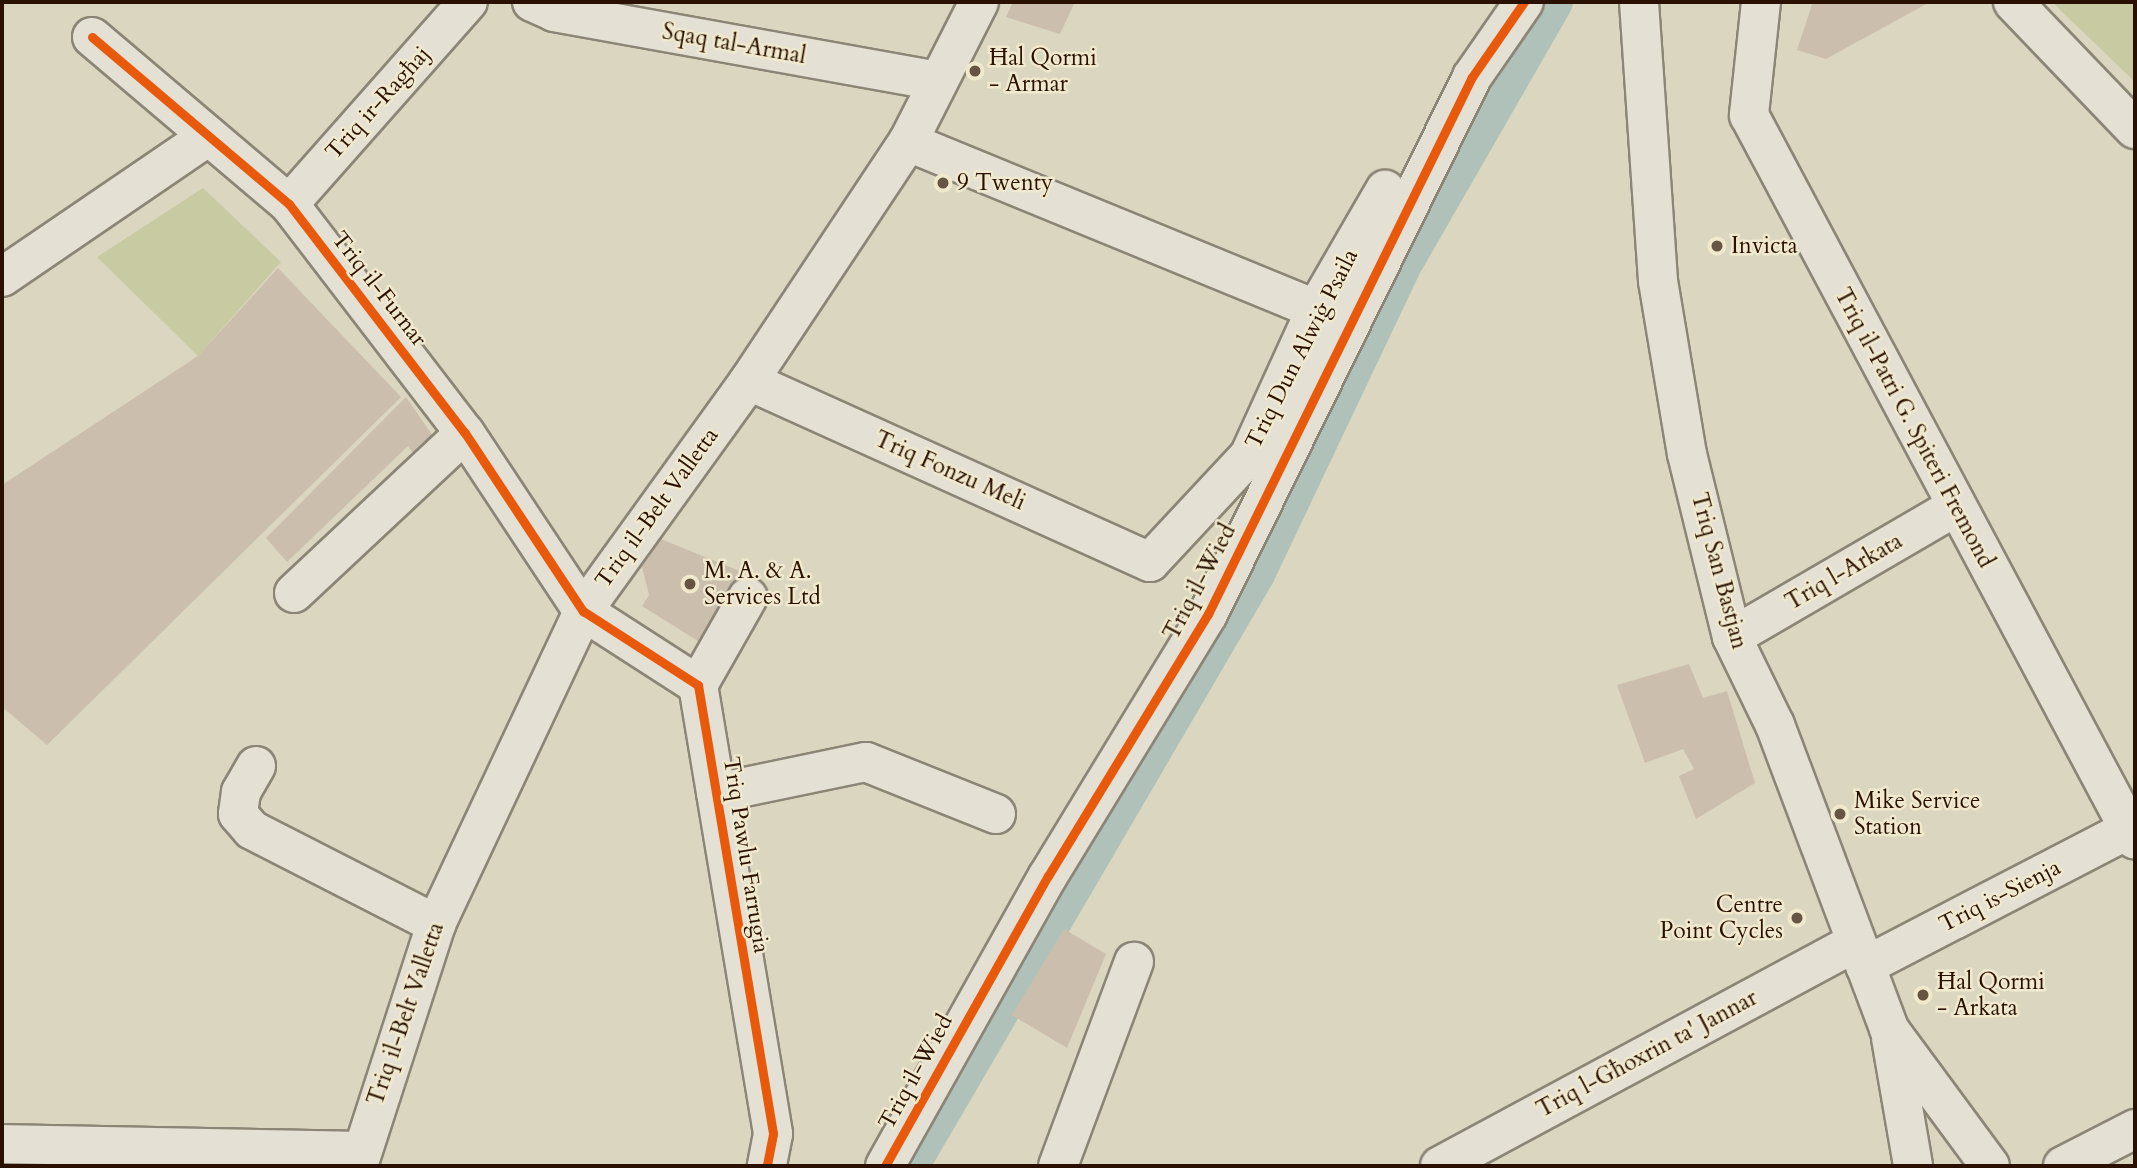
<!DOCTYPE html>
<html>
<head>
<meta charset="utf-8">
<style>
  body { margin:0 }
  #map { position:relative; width:2137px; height:1168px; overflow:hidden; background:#dbd6bf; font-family:Cardo,serif }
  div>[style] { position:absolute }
  .green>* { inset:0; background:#c8caa2 }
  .canal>* { height:38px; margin:-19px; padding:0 19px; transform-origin:19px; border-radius:19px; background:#b0c1ba }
  .building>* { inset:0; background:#ccbead }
  .roads { filter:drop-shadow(2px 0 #8b8576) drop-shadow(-2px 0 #8b8576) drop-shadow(0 2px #8b8576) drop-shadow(0 -2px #8b8576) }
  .minor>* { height:38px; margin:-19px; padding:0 19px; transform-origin:19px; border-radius:19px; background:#e4e0d4 }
  .cycleway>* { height:9px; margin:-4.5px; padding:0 4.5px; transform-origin:4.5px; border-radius:4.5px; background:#e8590c }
  .dots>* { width:19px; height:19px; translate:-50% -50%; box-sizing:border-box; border:4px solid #f0e9cd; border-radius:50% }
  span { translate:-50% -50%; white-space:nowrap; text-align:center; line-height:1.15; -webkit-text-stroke:5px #f0e9cd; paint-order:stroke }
  .street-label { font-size:23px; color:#291000 }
  .poi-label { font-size:23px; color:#291000 }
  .left { translate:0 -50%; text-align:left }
  .right { translate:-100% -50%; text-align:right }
  .frame { position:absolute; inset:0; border:4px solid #291000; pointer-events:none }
</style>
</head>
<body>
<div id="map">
  <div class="green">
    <div style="clip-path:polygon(2052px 2px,2135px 2px,2135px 82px)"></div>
    <div style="clip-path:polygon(203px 188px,281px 262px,198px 356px,97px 257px)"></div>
  </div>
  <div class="canal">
    <div style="left:910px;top:1166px;width:686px;rotate:-59.7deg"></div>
    <div style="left:1256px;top:574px;width:339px;rotate:-64.6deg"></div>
    <div style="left:1401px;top:268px;width:307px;rotate:-60.1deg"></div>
  </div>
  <div class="building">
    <div style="clip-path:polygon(1013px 2px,1075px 2px,1060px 34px,1006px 17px)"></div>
    <div style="clip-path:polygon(1813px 2px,1930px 2px,1826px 59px,1797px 50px)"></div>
    <div style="clip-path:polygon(278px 268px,401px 397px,47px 745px,2px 707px,2px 485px,198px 356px)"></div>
    <div style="clip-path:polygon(406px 397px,433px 436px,412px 452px,408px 446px,287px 562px,266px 538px)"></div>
    <div style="clip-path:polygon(661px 539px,742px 572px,701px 643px,642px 606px,649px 595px,642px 567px)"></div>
    <div style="clip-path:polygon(1689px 664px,1703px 698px,1727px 691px,1755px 783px,1696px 819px,1679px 776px,1694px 769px,1683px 749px,1645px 763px,1617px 685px)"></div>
    <div style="clip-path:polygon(1064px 929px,1106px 954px,1067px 1048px,1012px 1015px)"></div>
  </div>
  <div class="roads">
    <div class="minor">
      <div style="left:532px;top:2px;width:24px;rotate:24deg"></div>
      <div style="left:554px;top:12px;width:390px;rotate:10.2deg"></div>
      <div style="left:1639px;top:2px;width:280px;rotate:86.1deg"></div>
      <div style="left:1658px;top:281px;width:175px;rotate:80.5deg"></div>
      <div style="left:1687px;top:454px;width:188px;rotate:76.2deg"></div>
      <div style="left:1732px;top:637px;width:98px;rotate:64deg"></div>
      <div style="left:1775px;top:725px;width:325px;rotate:69.4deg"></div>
      <div style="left:1889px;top:1029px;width:170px;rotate:53.6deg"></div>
      <div style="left:1761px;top:2px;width:114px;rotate:96.1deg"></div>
      <div style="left:1749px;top:115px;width:821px;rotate:61.97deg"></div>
      <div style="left:2013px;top:2px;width:176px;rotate:46.2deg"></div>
      <div style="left:92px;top:37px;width:258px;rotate:40.3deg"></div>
      <div style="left:289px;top:204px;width:289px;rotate:52.5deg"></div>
      <div style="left:465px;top:433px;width:214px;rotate:56.5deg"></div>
      <div style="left:583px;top:611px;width:137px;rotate:32.8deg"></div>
      <div style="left:698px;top:685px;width:455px;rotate:80.5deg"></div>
      <div style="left:773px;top:1134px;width:33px;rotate:101deg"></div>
      <div style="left:908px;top:142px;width:441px;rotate:22.3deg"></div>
      <div style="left:289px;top:204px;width:270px;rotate:-48.5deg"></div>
      <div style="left:2px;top:277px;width:250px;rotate:-34.3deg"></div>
      <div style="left:749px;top:381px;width:440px;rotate:24.3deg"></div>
      <div style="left:1150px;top:562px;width:145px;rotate:-47deg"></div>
      <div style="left:1249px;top:456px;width:162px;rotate:-65.5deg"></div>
      <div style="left:1316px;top:309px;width:138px;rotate:-59.9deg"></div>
      <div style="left:294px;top:593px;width:234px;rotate:-43.1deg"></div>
      <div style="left:1732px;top:637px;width:258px;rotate:-30.2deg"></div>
      <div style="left:698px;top:685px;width:101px;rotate:-60.4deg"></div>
      <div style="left:256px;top:766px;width:30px;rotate:120deg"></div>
      <div style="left:241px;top:792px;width:22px;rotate:98deg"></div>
      <div style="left:238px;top:814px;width:21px;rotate:49deg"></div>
      <div style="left:252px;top:830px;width:207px;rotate:27.1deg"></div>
      <div style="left:716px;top:793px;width:153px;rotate:-11.7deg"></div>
      <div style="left:866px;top:762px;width:140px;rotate:21.8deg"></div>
      <div style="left:1865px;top:966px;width:304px;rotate:-27.4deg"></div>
      <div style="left:1891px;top:1038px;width:130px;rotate:80.2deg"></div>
      <div style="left:2px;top:1144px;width:357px;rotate:1.1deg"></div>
      <div style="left:358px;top:1166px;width:254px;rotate:-72.1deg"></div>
      <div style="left:436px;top:924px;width:346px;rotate:-64.8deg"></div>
      <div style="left:583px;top:611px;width:284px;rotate:-54.2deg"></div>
      <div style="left:749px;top:381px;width:287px;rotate:-56.4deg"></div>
      <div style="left:908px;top:142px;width:157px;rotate:-63.1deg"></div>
      <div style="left:885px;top:1166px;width:333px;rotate:-60.7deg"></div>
      <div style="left:1048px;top:876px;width:307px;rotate:-58.6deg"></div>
      <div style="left:1208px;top:614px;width:598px;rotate:-63.82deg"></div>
      <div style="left:1472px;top:77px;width:91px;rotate:-55.3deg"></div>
      <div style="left:1058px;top:1166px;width:218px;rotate:-69.6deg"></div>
      <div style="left:1440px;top:1166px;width:470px;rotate:-28.3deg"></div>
      <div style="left:2063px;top:1166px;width:81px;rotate:-27.2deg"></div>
    </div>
  </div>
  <div class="cycleway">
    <div style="left:92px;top:37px;width:258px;rotate:40.3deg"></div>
    <div style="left:289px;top:204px;width:289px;rotate:52.5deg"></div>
    <div style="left:465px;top:433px;width:214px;rotate:56.5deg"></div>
    <div style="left:583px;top:611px;width:137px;rotate:32.8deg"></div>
    <div style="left:698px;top:685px;width:455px;rotate:80.5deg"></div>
    <div style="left:773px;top:1134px;width:33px;rotate:101deg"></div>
    <div style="left:885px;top:1166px;width:333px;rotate:-60.7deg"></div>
    <div style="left:1048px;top:876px;width:307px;rotate:-58.6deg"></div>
    <div style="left:1208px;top:614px;width:598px;rotate:-63.82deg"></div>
    <div style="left:1472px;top:77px;width:91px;rotate:-55.3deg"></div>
  </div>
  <div class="dots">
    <div style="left:975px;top:71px;background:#675543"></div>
    <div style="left:943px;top:183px;background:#675543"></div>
    <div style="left:1717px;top:246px;background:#675543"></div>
    <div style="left:690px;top:584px;background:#675543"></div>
    <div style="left:1840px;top:814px;background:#675543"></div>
    <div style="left:1797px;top:918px;background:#675543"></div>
    <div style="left:1923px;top:995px;background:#675543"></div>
  </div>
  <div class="street-label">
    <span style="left:734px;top:44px;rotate:10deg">Sqaq tal-Armal</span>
    <span style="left:378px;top:103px;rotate:-48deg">Triq ir-Ragħaj</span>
    <span style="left:379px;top:289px;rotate:52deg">Triq il-Furnar</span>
    <span style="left:1302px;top:349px;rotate:-63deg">Triq Dun Alwiġ Psaila</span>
    <span style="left:1914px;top:428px;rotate:62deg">Triq il-Patri G. Spiteri Fremond</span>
    <span style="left:950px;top:471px;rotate:24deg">Triq Fonzu Meli</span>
    <span style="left:657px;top:508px;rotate:-54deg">Triq il-Belt Valletta</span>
    <span style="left:1719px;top:571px;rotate:75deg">Triq San Bastjan</span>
    <span style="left:1844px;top:572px;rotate:-30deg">Triq l-Arkata</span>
    <span style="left:1200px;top:582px;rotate:-62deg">Triq il-Wied</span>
    <span style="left:746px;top:855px;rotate:81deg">Triq Pawlu Farrugia</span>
    <span style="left:2000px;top:896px;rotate:-27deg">Triq is-Sienja</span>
    <span style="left:406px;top:1014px;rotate:-71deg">Triq il-Belt Valletta</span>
    <span style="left:1647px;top:1054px;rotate:-28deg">Triq l-Għoxrin ta' Jannar</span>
    <span style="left:916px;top:1072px;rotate:-61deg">Triq il-Wied</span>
  </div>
  <div class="poi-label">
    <span class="left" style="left:989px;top:71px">Ħal Qormi<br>- Armar</span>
    <span class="left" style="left:957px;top:183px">9 Twenty</span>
    <span class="left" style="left:1731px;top:246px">Invicta</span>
    <span class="left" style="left:704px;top:584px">M. A. &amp; A.<br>Services Ltd</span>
    <span class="left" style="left:1854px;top:814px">Mike Service<br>Station</span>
    <span class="right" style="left:1783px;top:918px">Centre<br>Point Cycles</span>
    <span class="left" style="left:1937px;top:995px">Ħal Qormi<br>- Arkata</span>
  </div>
  <div class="frame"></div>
</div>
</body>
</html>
